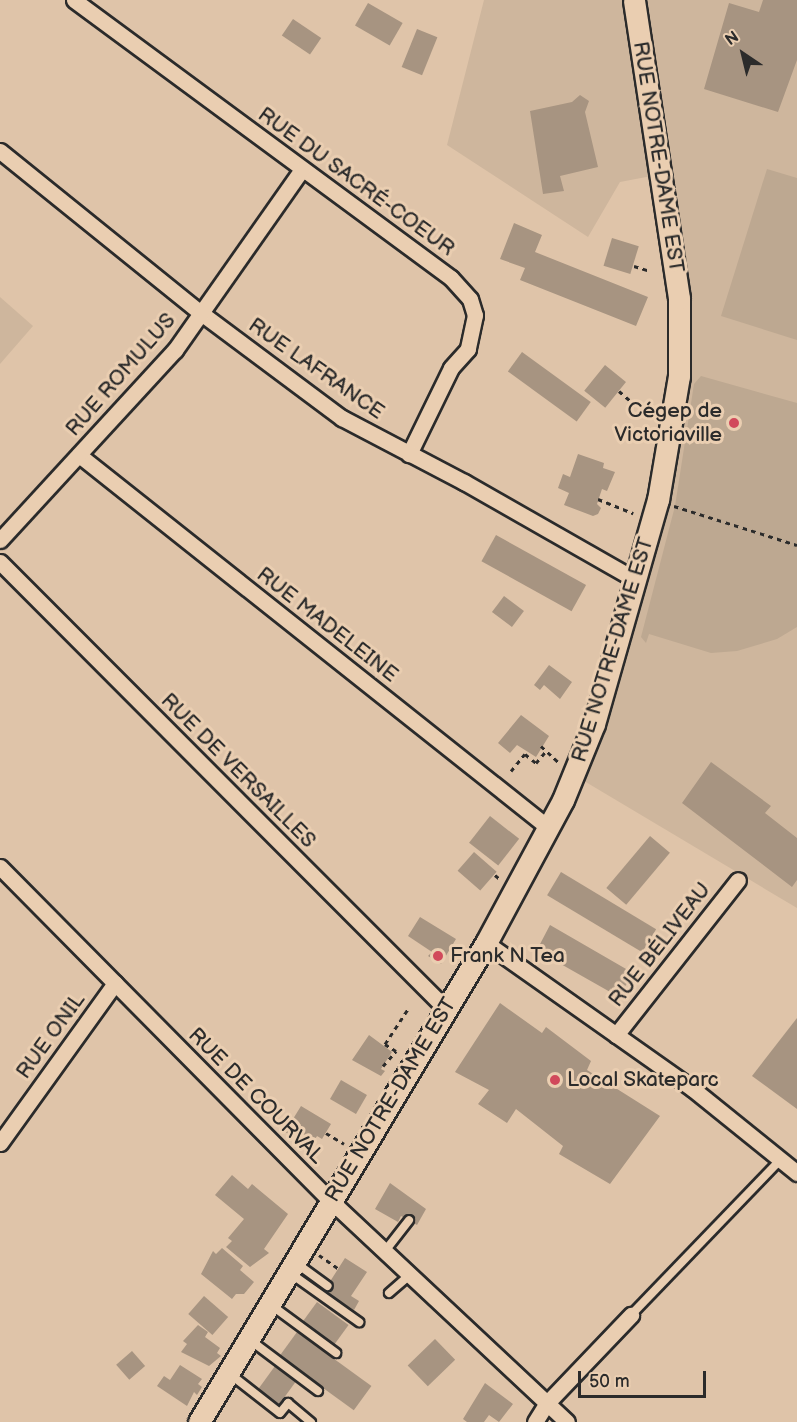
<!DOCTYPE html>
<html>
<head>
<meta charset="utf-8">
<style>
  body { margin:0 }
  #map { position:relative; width:797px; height:1422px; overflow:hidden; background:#dfc4a9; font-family:"Balsamiq Sans",sans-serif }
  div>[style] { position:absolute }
  .built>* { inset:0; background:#ceb69d }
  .green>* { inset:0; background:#bda891 }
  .building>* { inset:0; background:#a79481; transform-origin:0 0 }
  .path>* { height:3px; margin-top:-1.5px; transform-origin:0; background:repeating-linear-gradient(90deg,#2b2b2b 0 4.5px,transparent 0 9px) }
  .roads { filter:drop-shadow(2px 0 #2b2b2b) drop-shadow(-2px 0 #2b2b2b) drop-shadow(0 2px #2b2b2b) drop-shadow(0 -2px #2b2b2b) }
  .lane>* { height:8px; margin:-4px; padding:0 4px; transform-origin:4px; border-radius:4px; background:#eaceb1 }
  .street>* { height:15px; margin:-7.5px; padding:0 7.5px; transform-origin:7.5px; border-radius:7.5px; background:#eaceb1 }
  .secondary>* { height:21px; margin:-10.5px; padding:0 10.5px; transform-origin:10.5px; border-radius:10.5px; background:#eaceb1 }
  .dots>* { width:16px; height:16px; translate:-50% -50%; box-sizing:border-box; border:3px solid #eaceb1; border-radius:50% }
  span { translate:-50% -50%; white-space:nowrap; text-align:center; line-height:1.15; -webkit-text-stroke:6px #eaceb1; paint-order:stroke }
  .street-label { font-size:21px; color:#2b2b2b }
  .poi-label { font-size:21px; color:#2b2b2b }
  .right { translate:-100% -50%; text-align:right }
  .left { translate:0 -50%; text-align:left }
  .north { position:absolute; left:713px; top:24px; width:60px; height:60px; -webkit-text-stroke:4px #eaceb1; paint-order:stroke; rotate:325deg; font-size:16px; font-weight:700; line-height:24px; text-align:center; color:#2b2b2b }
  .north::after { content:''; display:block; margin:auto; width:21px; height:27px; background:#2b2b2b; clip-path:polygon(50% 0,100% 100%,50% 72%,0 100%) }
  .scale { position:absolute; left:578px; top:1371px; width:128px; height:27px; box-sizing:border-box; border:3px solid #2b2b2b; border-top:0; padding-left:8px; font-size:18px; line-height:21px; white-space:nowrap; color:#2b2b2b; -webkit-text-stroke:4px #eaceb1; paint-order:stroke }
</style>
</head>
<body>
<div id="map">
  <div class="built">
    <div style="clip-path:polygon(484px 0,797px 0,797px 908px,574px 775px,594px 724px,679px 378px,662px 174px,620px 182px,588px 237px,447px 145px)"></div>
    <div style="clip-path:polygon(0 297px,33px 326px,0 364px)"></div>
  </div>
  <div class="green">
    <div style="clip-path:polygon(767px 169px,797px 178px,797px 340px,721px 316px)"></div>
    <div style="clip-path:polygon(701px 376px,797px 403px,797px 627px,777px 639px,737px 651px,711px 653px,649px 634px,646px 643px,641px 637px,675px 506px,694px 384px)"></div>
  </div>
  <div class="building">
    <div style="clip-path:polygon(763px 0,797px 0,797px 60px,778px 112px,704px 89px,729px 3px,759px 12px)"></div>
    <div style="left:368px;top:3px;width:40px;height:26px;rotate:30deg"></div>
    <div style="left:293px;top:19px;width:34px;height:20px;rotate:34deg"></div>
    <div style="left:417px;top:29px;width:22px;height:41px;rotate:22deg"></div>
    <div style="clip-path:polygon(580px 95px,589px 101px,585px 112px,598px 167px,560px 176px,564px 191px,543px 194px,530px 111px,572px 102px)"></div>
    <div style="clip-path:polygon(514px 223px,542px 235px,535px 252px,648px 297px,636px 326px,520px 280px,525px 268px,500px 259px)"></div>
    <div style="left:612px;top:238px;width:28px;height:29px;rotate:17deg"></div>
    <div style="left:522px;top:352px;width:85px;height:24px;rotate:36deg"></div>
    <div style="left:605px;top:365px;width:27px;height:33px;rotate:39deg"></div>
    <div style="clip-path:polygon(578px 454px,604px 463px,603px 468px,615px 472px,607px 491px,602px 489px,597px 504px,601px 508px,598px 514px,593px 516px,564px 505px,569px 493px,558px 488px,563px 474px,570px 477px)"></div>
    <div style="left:496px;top:535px;width:103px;height:30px;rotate:29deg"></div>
    <div style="left:504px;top:596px;width:25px;height:20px;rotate:37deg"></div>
    <div style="clip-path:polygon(549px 665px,572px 682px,560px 699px,544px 685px,540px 690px,534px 685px)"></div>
    <div style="clip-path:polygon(521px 715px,549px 736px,536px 757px,517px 745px,510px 753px,498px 743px)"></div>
    <div style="clip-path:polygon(711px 762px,771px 806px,765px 813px,797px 838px,797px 880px,792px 887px,682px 803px)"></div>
    <div style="left:490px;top:816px;width:37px;height:34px;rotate:38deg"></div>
    <div style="left:650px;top:836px;width:26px;height:68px;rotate:40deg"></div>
    <div style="left:474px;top:852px;width:30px;height:25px;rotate:41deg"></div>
    <div style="left:561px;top:872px;width:111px;height:27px;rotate:31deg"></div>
    <div style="clip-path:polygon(420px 917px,456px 939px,441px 964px,428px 956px,432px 952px,408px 936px)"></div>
    <div style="clip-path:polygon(550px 925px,633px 973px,619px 997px,559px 963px,561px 959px,539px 946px)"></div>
    <div style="clip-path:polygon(500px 1003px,542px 1033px,546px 1027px,591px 1061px,587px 1070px,660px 1116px,610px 1184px,559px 1154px,563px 1146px,516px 1109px,507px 1123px,478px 1104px,489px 1090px,455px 1072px)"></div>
    <div style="clip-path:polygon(797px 1018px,797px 1109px,752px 1076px)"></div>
    <div style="clip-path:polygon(369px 1035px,392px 1052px,381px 1069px,385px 1071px,381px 1076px,352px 1060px)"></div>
    <div style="left:341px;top:1080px;width:30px;height:22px;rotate:30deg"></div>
    <div style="clip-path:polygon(301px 1106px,331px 1124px,322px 1139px,317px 1136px,311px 1147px,285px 1132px)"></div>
    <div style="clip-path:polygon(232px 1175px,248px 1189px,252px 1184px,288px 1214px,264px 1249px,269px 1253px,250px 1267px,226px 1247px,232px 1241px,228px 1238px,244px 1219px,215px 1195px)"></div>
    <div style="clip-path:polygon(390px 1183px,426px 1209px,417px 1225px,401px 1216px,398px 1222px,375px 1209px)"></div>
    <div style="clip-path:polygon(222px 1248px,243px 1266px,240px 1270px,254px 1282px,244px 1294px,236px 1294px,232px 1299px,201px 1274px,213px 1251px,216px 1254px)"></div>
    <div style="clip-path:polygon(345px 1258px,367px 1272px,351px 1296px,359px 1301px,354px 1310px,324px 1291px)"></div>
    <div style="left:204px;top:1296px;width:32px;height:24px;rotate:41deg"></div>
    <div style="left:317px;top:1302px;width:39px;height:26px;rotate:36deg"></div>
    <div style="clip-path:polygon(198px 1325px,208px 1332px,205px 1337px,220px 1348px,217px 1353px,221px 1356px,209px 1366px,181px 1352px,187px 1344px,183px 1341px)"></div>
    <div style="left:297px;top:1332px;width:92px;height:30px;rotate:36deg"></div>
    <div style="left:435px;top:1339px;width:29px;height:38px;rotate:46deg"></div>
    <div style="left:132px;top:1351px;width:20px;height:21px;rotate:49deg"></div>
    <div style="clip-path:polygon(180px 1365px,202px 1379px,198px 1384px,202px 1387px,197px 1395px,194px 1392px,187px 1406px,157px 1386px,164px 1376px,170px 1380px)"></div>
    <div style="left:275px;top:1366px;width:26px;height:29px;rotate:36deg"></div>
    <div style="clip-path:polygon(485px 1383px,513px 1404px,499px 1422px,489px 1415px,484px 1422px,467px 1422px,463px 1419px)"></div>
  </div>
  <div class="path">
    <div style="left:634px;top:266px;width:14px;rotate:17deg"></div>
    <div style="left:619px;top:391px;width:38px;rotate:41deg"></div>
    <div style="left:598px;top:499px;width:38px;rotate:22deg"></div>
    <div style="left:674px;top:506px;width:129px;rotate:17.6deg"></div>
    <div style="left:541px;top:746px;width:23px;rotate:43deg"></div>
    <div style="left:511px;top:771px;width:22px;rotate:-51deg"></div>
    <div style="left:525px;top:754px;width:14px;rotate:39deg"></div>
    <div style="left:536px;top:763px;width:16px;rotate:-50deg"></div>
    <div style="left:495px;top:875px;width:8px;rotate:40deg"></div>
    <div style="left:450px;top:950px;width:11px;rotate:34deg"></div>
    <div style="left:396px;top:1051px;width:13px;rotate:-148deg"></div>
    <div style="left:385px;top:1044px;width:42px;rotate:-56.7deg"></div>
    <div style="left:383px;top:1066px;width:20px;rotate:-49deg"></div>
    <div style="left:326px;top:1133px;width:21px;rotate:31deg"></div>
    <div style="left:319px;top:1255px;width:24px;rotate:35deg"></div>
  </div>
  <div class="roads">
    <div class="lane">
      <div style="left:385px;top:1251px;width:39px;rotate:-52deg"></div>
      <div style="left:296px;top:1263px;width:39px;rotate:36deg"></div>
      <div style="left:290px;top:1273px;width:85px;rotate:35.4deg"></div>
      <div style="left:389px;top:1293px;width:28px;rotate:-41deg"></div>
      <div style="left:271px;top:1305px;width:81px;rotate:36.4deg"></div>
      <div style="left:631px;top:1315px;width:216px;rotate:-46.1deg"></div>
      <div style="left:250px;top:1340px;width:85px;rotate:36.9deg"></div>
      <div style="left:230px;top:1374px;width:63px;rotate:38deg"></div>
      <div style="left:280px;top:1413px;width:13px;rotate:-51deg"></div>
      <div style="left:288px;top:1403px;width:30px;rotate:40deg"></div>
    </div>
    <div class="street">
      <div style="left:74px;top:0;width:468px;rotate:36.4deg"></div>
      <div style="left:451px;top:278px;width:28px;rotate:48deg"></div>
      <div style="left:470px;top:299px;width:17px;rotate:73deg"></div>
      <div style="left:475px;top:315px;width:35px;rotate:102deg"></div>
      <div style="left:468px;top:349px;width:25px;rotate:132deg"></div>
      <div style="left:451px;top:368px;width:96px;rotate:116deg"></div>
      <div style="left:0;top:151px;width:258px;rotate:38.9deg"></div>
      <div style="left:201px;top:313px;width:176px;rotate:36.7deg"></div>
      <div style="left:342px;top:418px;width:138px;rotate:27.7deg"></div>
      <div style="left:464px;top:482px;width:198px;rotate:29.7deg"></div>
      <div style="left:79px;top:455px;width:600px;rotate:38.44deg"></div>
      <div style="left:0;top:540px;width:258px;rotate:-47.4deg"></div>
      <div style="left:175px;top:350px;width:221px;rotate:-54.9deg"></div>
      <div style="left:0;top:562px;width:631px;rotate:45.06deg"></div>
      <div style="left:0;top:867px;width:470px;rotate:45.3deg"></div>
      <div style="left:331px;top:1201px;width:323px;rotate:43.1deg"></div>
      <div style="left:486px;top:943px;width:253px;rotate:35.2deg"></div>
      <div style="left:693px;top:1089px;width:134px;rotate:38.9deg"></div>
      <div style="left:616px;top:1035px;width:197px;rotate:-51.8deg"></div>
      <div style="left:0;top:1143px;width:197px;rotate:-54.3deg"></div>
      <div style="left:535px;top:1422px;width:22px;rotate:-58deg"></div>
      <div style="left:547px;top:1403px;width:122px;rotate:-46.3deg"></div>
    </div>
    <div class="secondary">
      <div style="left:199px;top:1422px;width:558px;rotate:-59.07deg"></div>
      <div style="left:486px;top:943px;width:162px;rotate:-61.7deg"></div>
      <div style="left:563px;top:800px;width:82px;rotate:-67.8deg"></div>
      <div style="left:594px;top:724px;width:233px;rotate:-74.1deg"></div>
      <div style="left:658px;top:500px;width:126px;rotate:-80.4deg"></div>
      <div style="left:679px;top:376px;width:78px;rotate:-90deg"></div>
      <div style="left:679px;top:298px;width:301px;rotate:-98.6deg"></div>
    </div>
  </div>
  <div class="dots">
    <div style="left:734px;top:423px;background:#d1495b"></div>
    <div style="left:438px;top:956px;background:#d1495b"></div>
    <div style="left:555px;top:1080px;background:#d1495b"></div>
  </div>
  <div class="street-label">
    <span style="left:658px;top:157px;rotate:81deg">RUE NOTRE-DAME EST</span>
    <span style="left:356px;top:182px;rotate:36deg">RUE DU SACRÉ-COEUR</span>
    <span style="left:316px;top:369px;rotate:35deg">RUE LAFRANCE</span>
    <span style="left:121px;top:375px;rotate:-49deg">RUE ROMULUS</span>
    <span style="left:327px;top:625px;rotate:38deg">RUE MADELEINE</span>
    <span style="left:613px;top:650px;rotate:-73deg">RUE NOTRE-DAME EST</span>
    <span style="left:238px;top:771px;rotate:45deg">RUE DE VERSAILLES</span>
    <span style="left:660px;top:945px;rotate:-52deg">RUE BÉLIVEAU</span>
    <span style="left:51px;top:1036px;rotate:-54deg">RUE ONIL</span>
    <span style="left:256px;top:1096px;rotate:45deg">RUE DE COURVAL</span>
    <span style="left:391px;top:1100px;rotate:-59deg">RUE NOTRE-DAME EST</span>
  </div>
  <div class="poi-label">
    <span class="right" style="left:722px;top:423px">Cégep de<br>Victoriaville</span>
    <span class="left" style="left:450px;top:956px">Frank N Tea</span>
    <span class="left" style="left:567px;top:1080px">Local Skateparc</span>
  </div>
  <div class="north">N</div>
  <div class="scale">50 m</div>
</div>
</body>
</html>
